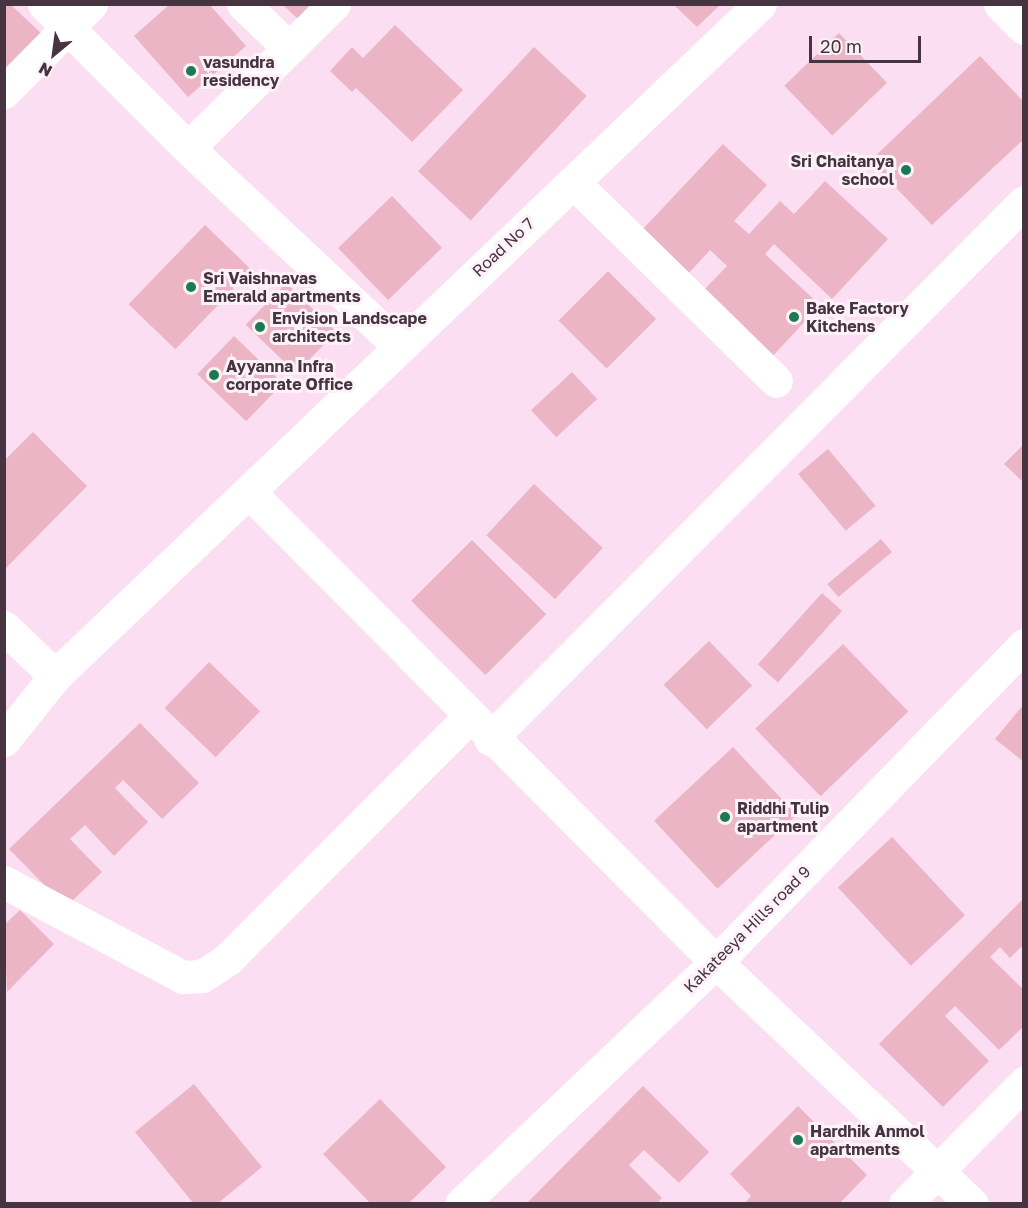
<!DOCTYPE html>
<html>
<head>
<meta charset="utf-8">
<style>
  body { margin:0 }
  #map { position:relative; width:1028px; height:1208px; overflow:hidden; background:#fbdef1; font-family:"Golos Text",sans-serif }
  div>[style] { position:absolute }
  .building>* { inset:0; background:#ecb5c5; transform-origin:0 0 }
  .minor>* { height:33px; margin:-16.5px; padding:0 16.5px; transform-origin:16.5px; border-radius:16.5px; background:#fff }
  .dots>* { width:16px; height:16px; translate:-50% -50%; box-sizing:border-box; border:3px solid #fcf2f8; border-radius:50% }
  span { translate:-50% -50%; white-space:nowrap; text-align:center; line-height:1.15; -webkit-text-stroke:6px #fcf2f8; paint-order:stroke }
  .poi-label { font-size:16px; color:#463440; font-weight:700 }
  .left { translate:0 -50%; text-align:left }
  .right { translate:-100% -50%; text-align:right }
  .street-label { font-size:16px; color:#463440 }
  .frame { position:absolute; inset:0; border:6px solid #463440; pointer-events:none }
  .north { position:absolute; left:24px; top:24px; width:60px; height:60px; -webkit-text-stroke:4px #fcf2f8; paint-order:stroke; rotate:209deg; font-size:16px; font-weight:700; line-height:24px; text-align:center; color:#463440 }
  .north::after { content:''; display:block; margin:auto; width:21px; height:27px; background:#463440; clip-path:polygon(50% 0,100% 100%,50% 72%,0 100%) }
  .scale { position:absolute; left:809px; top:36px; width:112px; height:27px; box-sizing:border-box; border:3px solid #463440; border-top:0; padding-left:8px; font-size:18px; line-height:21px; white-space:nowrap; color:#463440; -webkit-text-stroke:4px #fcf2f8; paint-order:stroke }
</style>
</head>
<body>
<div id="map">
  <div class="building">
    <div style="clip-path:polygon(4px 4px,10px 4px,43px 35px,4px 77px)"></div>
    <div style="clip-path:polygon(170px 4px,209px 4px,246px 46px,188px 97px,134px 36px)"></div>
    <div style="clip-path:polygon(282px 4px,311px 4px,298px 19px)"></div>
    <div style="clip-path:polygon(674px 5px,720px 5px,697px 27px)"></div>
    <div style="clip-path:polygon(395px 25px,463px 90px,412px 142px,356px 88px,352px 92px,330px 71px,352px 47px,363px 58px)"></div>
    <div style="left:839px;top:33px;width:69px;height:76px;rotate:46deg"></div>
    <div style="left:534px;top:47px;width:72px;height:170px;rotate:43deg"></div>
    <div style="clip-path:polygon(980px 56px,1024px 102px,1024px 139px,932px 225px,870px 161px)"></div>
    <div style="clip-path:polygon(723px 144px,767px 185px,734px 221px,749px 234px,780px 201px,794px 214px,825px 181px,888px 239px,832px 299px,774px 244px,765px 254px,820px 305px,770px 359px,700px 294px,727px 266px,710px 250px,688px 274px,641px 231px)"></div>
    <div style="left:392px;top:196px;width:72px;height:75px;rotate:46deg"></div>
    <div style="left:205px;top:225px;width:65px;height:110px;rotate:44deg"></div>
    <div style="left:608px;top:271px;width:68px;height:70px;rotate:45deg"></div>
    <div style="left:286px;top:283px;width:70px;height:58px;rotate:44deg"></div>
    <div style="left:234px;top:336px;width:68px;height:53px;rotate:44deg"></div>
    <div style="left:572px;top:372px;width:37px;height:56px;rotate:47deg"></div>
    <div style="clip-path:polygon(33px 432px,87px 486px,4px 570px,4px 461px)"></div>
    <div style="clip-path:polygon(1024px 444px,1024px 483px,1004px 464px)"></div>
    <div style="left:828px;top:449px;width:74px;height:39px;rotate:50deg"></div>
    <div style="left:534px;top:484px;width:94px;height:70px;rotate:43deg"></div>
    <div style="left:881px;top:539px;width:17px;height:70px;rotate:50deg"></div>
    <div style="left:472px;top:540px;width:105px;height:86px;rotate:45deg"></div>
    <div style="left:822px;top:593px;width:27px;height:96px;rotate:42deg"></div>
    <div style="left:709px;top:641px;width:62px;height:63px;rotate:46deg"></div>
    <div style="left:843px;top:644px;width:94px;height:122px;rotate:46deg"></div>
    <div style="left:209px;top:662px;width:71px;height:64px;rotate:44deg"></div>
    <div style="clip-path:polygon(1024px 704px,1024px 762px,995px 739px)"></div>
    <div style="clip-path:polygon(140px 723px,199px 783px,162px 819px,123px 780px,115px 788px,148px 822px,114px 856px,85px 825px,70px 839px,102px 872px,66px 907px,9px 849px)"></div>
    <div style="left:733px;top:747px;width:93px;height:108px;rotate:47deg"></div>
    <div style="left:892px;top:837px;width:107px;height:74px;rotate:47deg"></div>
    <div style="clip-path:polygon(1024px 898px,1024px 950px,1021px 947px,1010px 958px,1000px 947px,990px 957px,1024px 990px,1024px 1026px,999px 1050px,955px 1006px,945px 1016px,989px 1061px,943px 1107px,879px 1044px)"></div>
    <div style="clip-path:polygon(20px 910px,54px 944px,7px 992px,4px 925px)"></div>
    <div style="clip-path:polygon(194px 1084px,262px 1167px,217px 1204px,194px 1204px,135px 1132px)"></div>
    <div style="clip-path:polygon(643px 1086px,709px 1152px,679px 1183px,644px 1150px,629px 1165px,662px 1198px,657px 1204px,526px 1204px)"></div>
    <div style="clip-path:polygon(380px 1099px,446px 1167px,408px 1204px,371px 1204px,323px 1154px)"></div>
    <div style="clip-path:polygon(798px 1106px,867px 1175px,839px 1204px,744px 1204px,751px 1196px,730px 1174px)"></div>
  </div>
  <div class="minor">
    <div style="left:44px;top:4px;width:204px;rotate:45deg"></div>
    <div style="left:188px;top:148px;width:289px;rotate:43.2deg"></div>
    <div style="left:243px;top:4px;width:64px;rotate:43.7deg"></div>
    <div style="left:1000px;top:4px;width:34px;rotate:45deg"></div>
    <div style="left:4px;top:92px;width:124px;rotate:-45.3deg"></div>
    <div style="left:188px;top:148px;width:205px;rotate:-44.6deg"></div>
    <div style="left:573px;top:182px;width:284px;rotate:44.4deg"></div>
    <div style="left:250px;top:493px;width:661px;rotate:45.18deg"></div>
    <div style="left:716px;top:962px;width:352px;rotate:43.4deg"></div>
    <div style="left:4px;top:627px;width:71px;rotate:43.9deg"></div>
    <div style="left:55px;top:676px;width:974px;rotate:-43.63deg"></div>
    <div style="left:490px;top:739px;width:757px;rotate:-45.16deg"></div>
    <div style="left:4px;top:740px;width:82px;rotate:-51.4deg"></div>
    <div style="left:4px;top:882px;width:203px;rotate:28deg"></div>
    <div style="left:183px;top:977px;width:19px;rotate:-3deg"></div>
    <div style="left:202px;top:976px;width:31px;rotate:-33deg"></div>
    <div style="left:228px;top:959px;width:342px;rotate:-45.1deg"></div>
    <div style="left:461px;top:1204px;width:352px;rotate:-43.5deg"></div>
    <div style="left:716px;top:962px;width:442px;rotate:-45.8deg"></div>
    <div style="left:905px;top:1204px;width:170px;rotate:-45.5deg"></div>
  </div>
  <div class="dots">
    <div style="left:191px;top:71px;background:#1b7a51"></div>
    <div style="left:906px;top:170px;background:#1b7a51"></div>
    <div style="left:191px;top:287px;background:#1b7a51"></div>
    <div style="left:794px;top:317px;background:#1b7a51"></div>
    <div style="left:260px;top:327px;background:#1b7a51"></div>
    <div style="left:214px;top:375px;background:#1b7a51"></div>
    <div style="left:725px;top:817px;background:#1b7a51"></div>
    <div style="left:798px;top:1140px;background:#1b7a51"></div>
  </div>
  <div class="poi-label">
    <span class="left" style="left:203px;top:71px">vasundra<br>residency</span>
    <span class="right" style="left:894px;top:170px">Sri Chaitanya<br>school</span>
    <span class="left" style="left:203px;top:287px">Sri Vaishnavas<br>Emerald apartments</span>
    <span class="left" style="left:806px;top:317px">Bake Factory<br>Kitchens</span>
    <span class="left" style="left:272px;top:327px">Envision Landscape<br>architects</span>
    <span class="left" style="left:226px;top:375px">Ayyanna Infra<br>corporate Office</span>
    <span class="left" style="left:737px;top:817px">Riddhi Tulip<br>apartment</span>
    <span class="left" style="left:810px;top:1140px">Hardhik Anmol<br>apartments</span>
  </div>
  <div class="street-label">
    <span style="left:503px;top:247px;rotate:-43deg">Road No 7</span>
    <span style="left:747px;top:929px;rotate:-45deg">Kakateeya Hills road 9</span>
  </div>
  <div class="frame"></div>
  <div class="north">N</div>
  <div class="scale">20 m</div>
</div>
</body>
</html>
